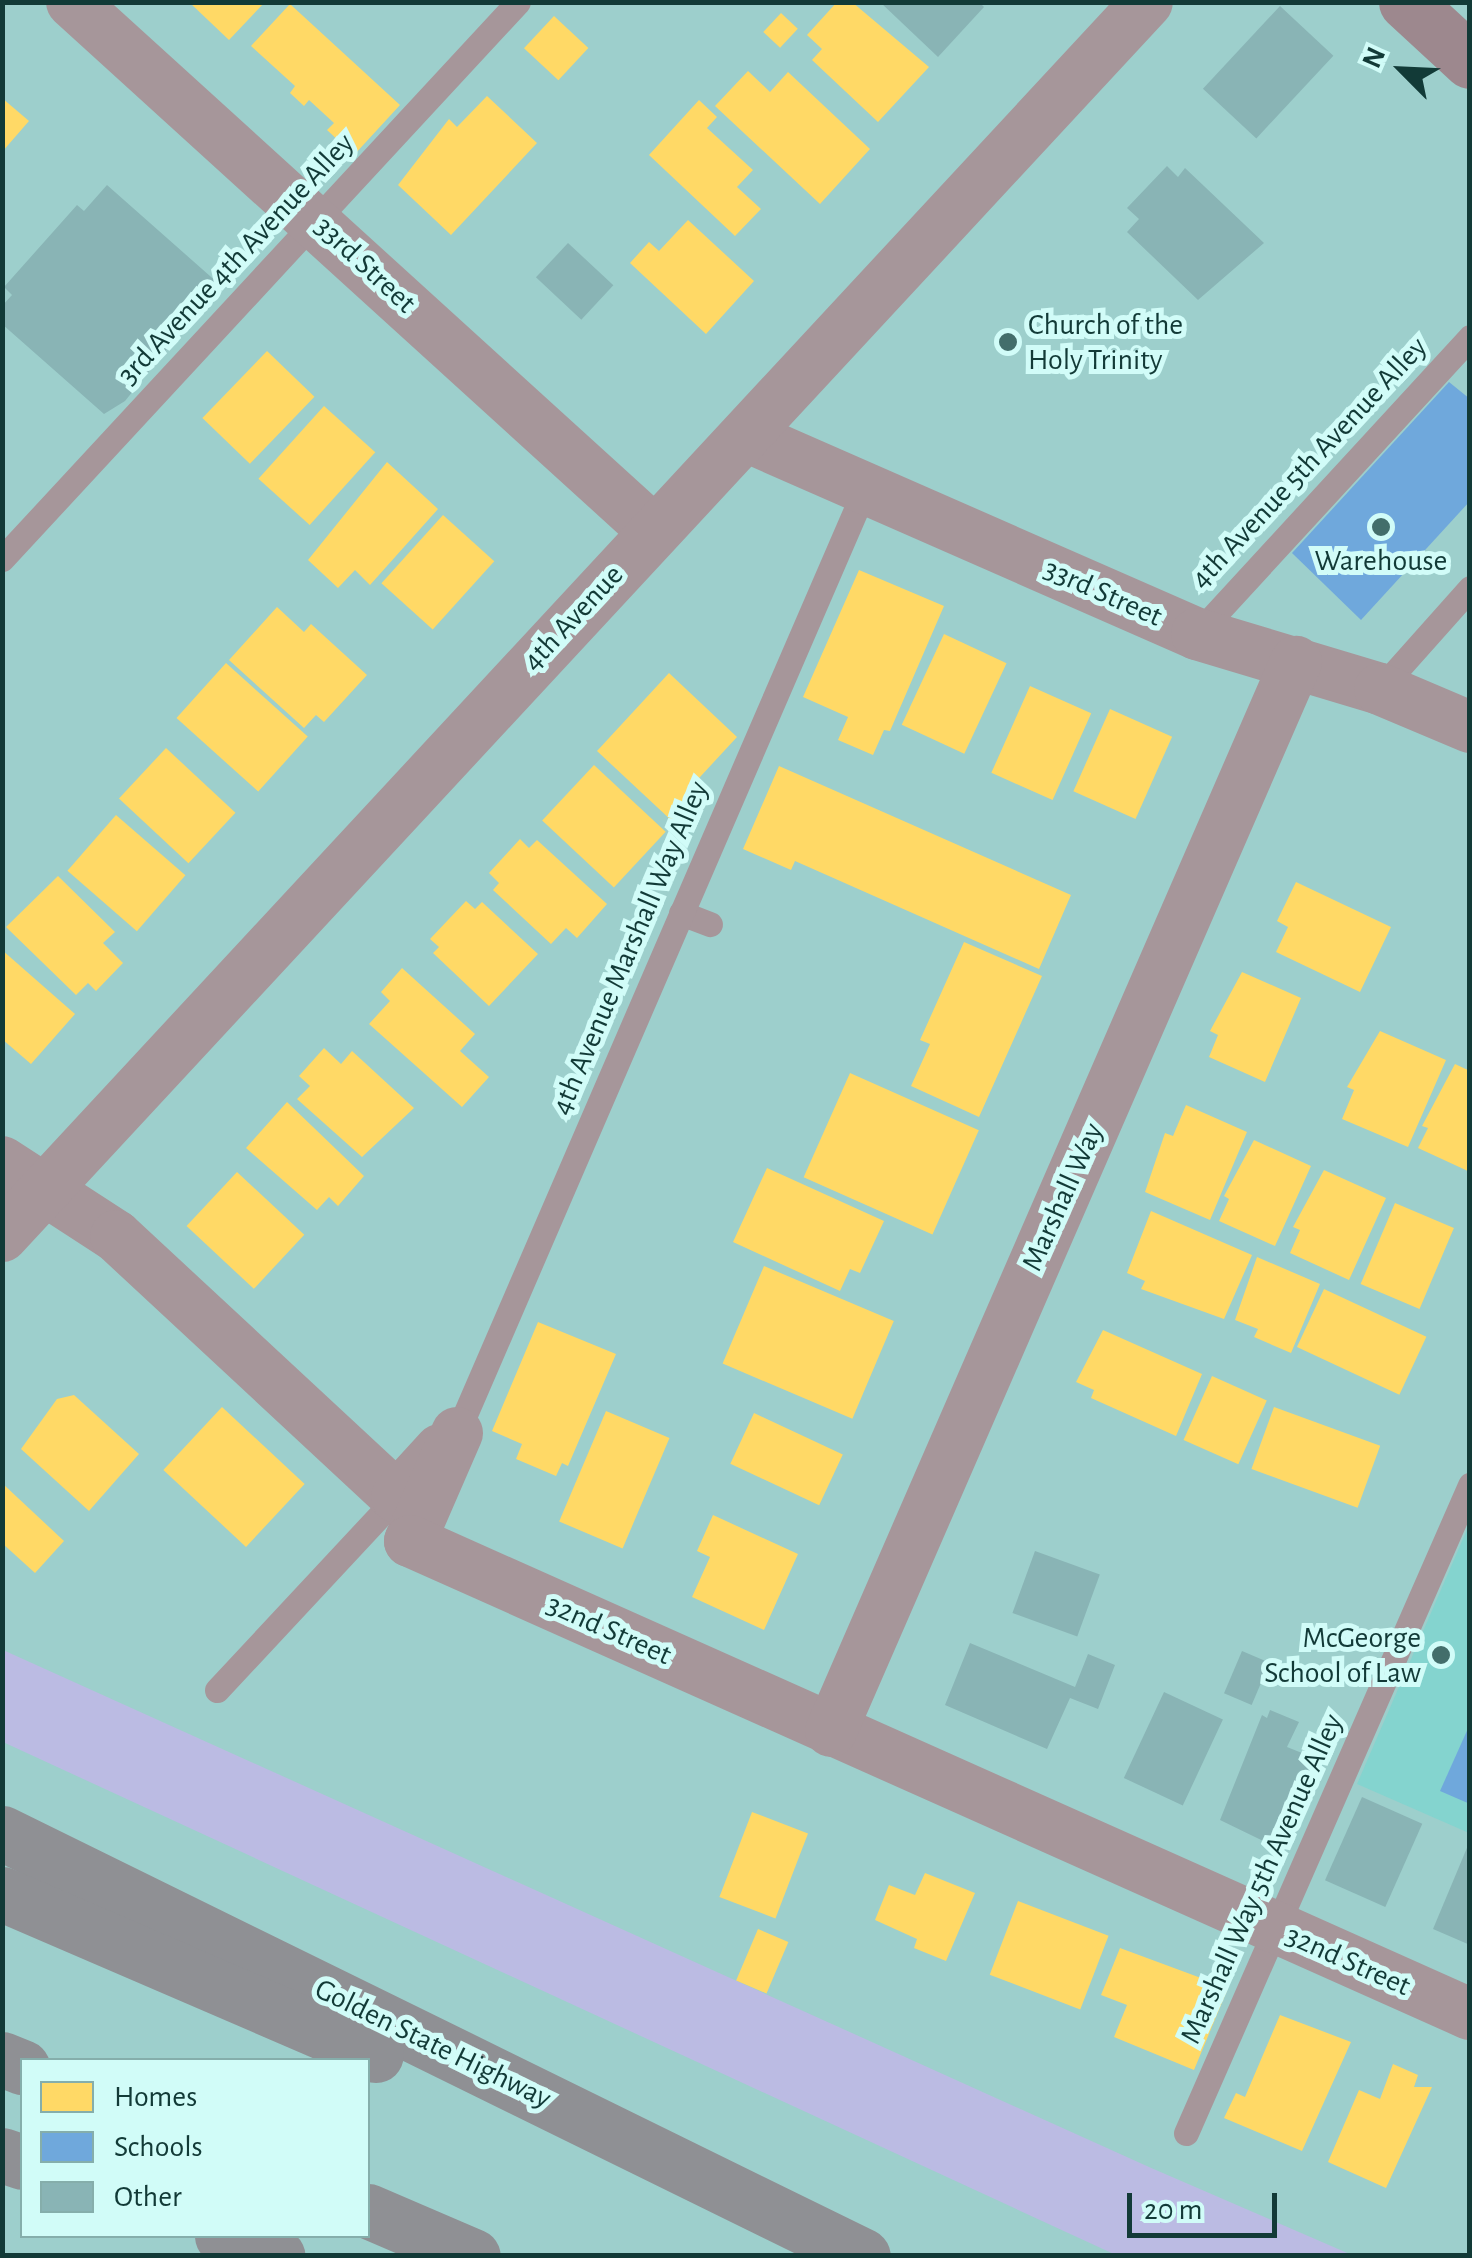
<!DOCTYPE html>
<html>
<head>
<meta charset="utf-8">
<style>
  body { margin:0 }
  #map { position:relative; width:1472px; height:2258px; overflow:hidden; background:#9dcfcc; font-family:"Alegreya Sans",sans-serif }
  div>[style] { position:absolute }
  .built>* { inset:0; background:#84d4cf }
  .green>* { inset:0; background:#bbbbe3 }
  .homes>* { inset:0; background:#ffd966; transform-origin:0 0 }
  .schools>* { inset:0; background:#6fa8dc }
  .building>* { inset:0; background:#89b4b5; transform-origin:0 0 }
  .lane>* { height:25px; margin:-12.5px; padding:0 12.5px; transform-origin:12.5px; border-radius:12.5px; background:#a6969a }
  .street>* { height:52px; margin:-26px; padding:0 26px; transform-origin:26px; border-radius:26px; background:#a6969a }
  .secondary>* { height:55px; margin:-27.5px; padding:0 27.5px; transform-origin:27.5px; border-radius:27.5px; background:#9d888e }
  .highway>* { height:55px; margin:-27.5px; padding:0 27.5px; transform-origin:27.5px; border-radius:27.5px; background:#8f9094 }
  .dots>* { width:28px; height:28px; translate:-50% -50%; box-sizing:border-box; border:5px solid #d1fcf8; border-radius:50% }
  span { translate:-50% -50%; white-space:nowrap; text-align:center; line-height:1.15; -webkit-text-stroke:10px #d1fcf8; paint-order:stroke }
  .street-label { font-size:30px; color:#123a37 }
  .poi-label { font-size:30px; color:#123a37 }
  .left { translate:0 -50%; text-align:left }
  .right { translate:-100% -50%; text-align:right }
  .frame { position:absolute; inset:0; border:5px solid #123a37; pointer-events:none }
  .legend { position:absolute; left:20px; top:2058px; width:350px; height:180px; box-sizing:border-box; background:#d1fcf8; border:2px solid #85aeab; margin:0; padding:12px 18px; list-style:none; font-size:30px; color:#123a37 }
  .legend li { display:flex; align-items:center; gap:20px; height:50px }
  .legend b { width:50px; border:2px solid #85aeab }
  .north { position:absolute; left:1352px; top:20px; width:100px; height:100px; -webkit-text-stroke:8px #d1fcf8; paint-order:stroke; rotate:294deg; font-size:28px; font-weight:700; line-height:40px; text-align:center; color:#123a37 }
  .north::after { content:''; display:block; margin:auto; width:35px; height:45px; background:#123a37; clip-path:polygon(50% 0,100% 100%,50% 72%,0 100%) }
  .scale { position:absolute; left:1127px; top:2193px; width:150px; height:45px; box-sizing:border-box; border:5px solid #123a37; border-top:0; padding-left:12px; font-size:30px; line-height:35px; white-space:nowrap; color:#123a37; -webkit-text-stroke:8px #d1fcf8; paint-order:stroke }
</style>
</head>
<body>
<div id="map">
  <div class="built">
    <div style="clip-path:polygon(1469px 1525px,1469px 1833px,1357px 1784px)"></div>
  </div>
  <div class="green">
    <div style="clip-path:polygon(3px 1650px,1149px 2167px,1352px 2255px,1116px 2255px,3px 1742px)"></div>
  </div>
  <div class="homes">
    <div style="clip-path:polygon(189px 2px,265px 2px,229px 40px)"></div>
    <div style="clip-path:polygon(837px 2px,852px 2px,929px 67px,878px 122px,812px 60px,822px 49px,807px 35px)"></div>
    <div style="clip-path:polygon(290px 4px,400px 105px,354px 155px,327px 130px,334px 123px,309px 100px,304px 106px,290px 93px,295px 86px,251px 46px)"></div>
    <div style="left:781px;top:13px;width:23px;height:26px;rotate:43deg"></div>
    <div style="left:554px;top:16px;width:47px;height:44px;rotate:43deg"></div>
    <div style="clip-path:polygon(748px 71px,770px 92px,788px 72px,870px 149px,820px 204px,715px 106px)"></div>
    <div style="clip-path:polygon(487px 96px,537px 143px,451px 235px,398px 185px,449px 119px,457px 127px)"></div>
    <div style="clip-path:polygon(2px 98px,29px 121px,2px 152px)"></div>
    <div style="clip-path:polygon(699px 100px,717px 117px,707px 128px,753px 170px,737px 187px,761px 209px,735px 236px,649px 155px)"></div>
    <div style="clip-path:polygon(688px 220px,754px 281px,706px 334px,630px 263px,649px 242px,659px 251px)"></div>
    <div style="left:267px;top:351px;width:66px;height:93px;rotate:44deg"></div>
    <div style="left:324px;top:406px;width:69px;height:98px;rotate:42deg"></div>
    <div style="clip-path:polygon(387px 462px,438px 509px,370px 585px,355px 570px,338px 588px,308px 560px)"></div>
    <div style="left:443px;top:515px;width:69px;height:92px;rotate:42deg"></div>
    <div style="clip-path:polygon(859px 570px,944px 606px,890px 731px,884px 730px,873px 755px,838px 740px,848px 717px,803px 697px)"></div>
    <div style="clip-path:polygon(277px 607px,304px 632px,311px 624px,367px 675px,324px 722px,316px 715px,304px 728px,229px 660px)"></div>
    <div style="left:944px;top:634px;width:69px;height:100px;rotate:25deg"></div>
    <div style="left:226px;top:663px;width:110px;height:74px;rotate:42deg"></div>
    <div style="clip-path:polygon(669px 673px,737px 737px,688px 790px,694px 797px,672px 821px,597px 751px)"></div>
    <div style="left:1030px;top:686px;width:67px;height:95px;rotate:24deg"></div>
    <div style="left:1110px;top:709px;width:68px;height:90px;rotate:24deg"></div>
    <div style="left:166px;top:748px;width:95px;height:69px;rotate:43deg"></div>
    <div style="left:594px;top:765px;width:98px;height:76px;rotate:43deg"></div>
    <div style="clip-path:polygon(779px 766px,1071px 895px,1039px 969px,795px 861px,791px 870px,743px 849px)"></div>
    <div style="left:116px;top:815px;width:92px;height:74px;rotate:41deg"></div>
    <div style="clip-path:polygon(520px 839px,529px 848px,537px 840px,607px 904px,577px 938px,566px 928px,551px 944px,493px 890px,499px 883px,489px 873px)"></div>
    <div style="clip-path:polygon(58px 876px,115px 932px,103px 943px,123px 963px,96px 991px,88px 983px,76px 995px,6px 927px)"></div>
    <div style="clip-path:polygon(1296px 882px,1391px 927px,1360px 992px,1276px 952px,1288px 927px,1277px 921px)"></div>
    <div style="clip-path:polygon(466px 901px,475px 909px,482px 902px,538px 954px,489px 1006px,433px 953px,439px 947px,430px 939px)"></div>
    <div style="clip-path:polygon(964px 942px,1042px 976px,979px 1117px,911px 1086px,930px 1044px,920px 1040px)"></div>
    <div style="clip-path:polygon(2px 950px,75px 1014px,31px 1064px,2px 1039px)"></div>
    <div style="clip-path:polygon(402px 968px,475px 1034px,460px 1051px,489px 1077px,462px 1107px,369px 1024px,390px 1001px,381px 992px)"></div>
    <div style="clip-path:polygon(1242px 972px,1301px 998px,1265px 1082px,1209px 1057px,1218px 1035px,1210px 1031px)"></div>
    <div style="clip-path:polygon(1380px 1031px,1446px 1060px,1408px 1147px,1342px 1119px,1354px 1090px,1347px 1087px)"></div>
    <div style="clip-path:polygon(324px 1048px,341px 1064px,352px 1051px,414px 1108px,362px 1157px,297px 1099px,310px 1086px,299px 1076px)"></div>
    <div style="clip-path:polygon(1455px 1064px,1470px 1071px,1470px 1172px,1418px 1148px,1428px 1128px,1422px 1126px)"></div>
    <div style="left:850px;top:1073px;width:141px;height:114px;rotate:24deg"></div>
    <div style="clip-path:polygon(287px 1102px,364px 1176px,338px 1206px,329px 1197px,317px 1210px,246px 1148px)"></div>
    <div style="clip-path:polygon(1186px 1105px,1247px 1132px,1210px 1220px,1145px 1192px,1165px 1133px,1173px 1136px)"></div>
    <div style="clip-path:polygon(1254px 1140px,1311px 1166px,1275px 1246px,1219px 1221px,1229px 1199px,1224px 1196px)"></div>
    <div style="clip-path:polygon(767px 1168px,884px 1221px,860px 1273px,850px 1269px,840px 1291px,733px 1242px)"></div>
    <div style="clip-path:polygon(1324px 1170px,1386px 1198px,1349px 1280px,1290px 1253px,1300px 1230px,1293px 1227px)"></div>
    <div style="left:237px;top:1172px;width:92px;height:74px;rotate:43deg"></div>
    <div style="left:1395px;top:1203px;width:64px;height:88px;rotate:23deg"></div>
    <div style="clip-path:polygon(1151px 1211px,1252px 1255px,1224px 1319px,1141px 1289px,1145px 1281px,1127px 1273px)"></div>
    <div style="clip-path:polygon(1257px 1257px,1320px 1284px,1291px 1353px,1254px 1337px,1258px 1329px,1235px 1320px)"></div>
    <div style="left:764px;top:1266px;width:141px;height:106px;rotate:23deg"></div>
    <div style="left:1324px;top:1289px;width:113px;height:64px;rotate:25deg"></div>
    <div style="clip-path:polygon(538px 1322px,616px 1354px,568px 1466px,562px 1463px,556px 1476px,516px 1459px,522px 1444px,492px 1431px)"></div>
    <div style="clip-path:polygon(1103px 1330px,1202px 1374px,1176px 1436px,1091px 1398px,1094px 1390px,1076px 1382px)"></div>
    <div style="left:1212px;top:1376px;width:60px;height:70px;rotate:24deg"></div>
    <div style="clip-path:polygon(74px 1395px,139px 1454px,89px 1511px,21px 1449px,57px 1399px)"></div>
    <div style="left:222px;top:1407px;width:113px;height:86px;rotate:43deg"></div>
    <div style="left:1274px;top:1407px;width:113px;height:66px;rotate:20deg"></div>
    <div style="left:606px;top:1411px;width:69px;height:120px;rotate:23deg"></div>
    <div style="left:754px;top:1413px;width:98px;height:56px;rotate:25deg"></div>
    <div style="clip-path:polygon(2px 1483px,64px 1541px,35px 1573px,2px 1543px)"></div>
    <div style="clip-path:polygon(713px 1515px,798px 1554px,764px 1630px,692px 1597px,710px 1557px,697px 1551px)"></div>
    <div style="left:752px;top:1812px;width:60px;height:91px;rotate:21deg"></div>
    <div style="clip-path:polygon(925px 1873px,975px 1893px,946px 1961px,914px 1948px,917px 1939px,875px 1920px,889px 1885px,915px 1895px)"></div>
    <div style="left:1018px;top:1901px;width:97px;height:79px;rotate:21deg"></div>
    <div style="left:758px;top:1929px;width:33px;height:56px;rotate:23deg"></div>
    <div style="clip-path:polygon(1120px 1948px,1228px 1988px,1194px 2070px,1114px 2037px,1127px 2005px,1101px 1995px)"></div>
    <div style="clip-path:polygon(1280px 2015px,1351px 2042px,1302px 2151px,1224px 2118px,1236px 2093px,1245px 2097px)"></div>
    <div style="clip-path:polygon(1393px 2064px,1418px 2075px,1414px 2087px,1432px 2087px,1386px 2188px,1328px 2162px,1359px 2090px,1380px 2099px)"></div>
  </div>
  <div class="schools">
    <div style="clip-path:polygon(1449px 382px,1470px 399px,1470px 501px,1361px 620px,1292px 553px)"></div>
    <div style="clip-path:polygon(1470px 1724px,1470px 1804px,1440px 1791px)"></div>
  </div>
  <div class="building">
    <div style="clip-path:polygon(880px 2px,979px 2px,984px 7px,938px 57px)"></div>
    <div style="left:1280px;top:6px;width:73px;height:113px;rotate:43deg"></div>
    <div style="clip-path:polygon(1167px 166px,1178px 177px,1185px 168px,1264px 243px,1198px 300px,1127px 232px,1139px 219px,1127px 208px)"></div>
    <div style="clip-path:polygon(107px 185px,219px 284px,125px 401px,104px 414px,2px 324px,2px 306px,12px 295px,4px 287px,77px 205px,84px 211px)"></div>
    <div style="left:568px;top:243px;width:62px;height:47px;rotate:43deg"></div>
    <div style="left:1035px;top:1551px;width:69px;height:66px;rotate:20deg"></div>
    <div style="clip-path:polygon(970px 1643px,1075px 1687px,1088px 1654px,1115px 1665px,1098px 1709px,1070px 1698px,1047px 1749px,945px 1705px)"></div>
    <div style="left:1242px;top:1651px;width:30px;height:46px;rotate:23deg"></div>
    <div style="left:1164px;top:1692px;width:65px;height:95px;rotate:25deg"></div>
    <div style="clip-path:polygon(1270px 1710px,1299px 1722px,1287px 1747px,1322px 1761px,1280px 1849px,1220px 1820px,1262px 1715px,1267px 1718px)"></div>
    <div style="left:1362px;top:1797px;width:66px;height:91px;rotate:24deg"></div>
    <div style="clip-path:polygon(1469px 1843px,1470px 1843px,1470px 1945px,1433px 1929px)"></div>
  </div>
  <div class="lane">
    <div style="left:2px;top:559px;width:759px;rotate:-47.19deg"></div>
    <div style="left:1197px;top:634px;width:403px;rotate:-47.4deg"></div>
    <div style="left:1380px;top:689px;width:135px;rotate:-48.3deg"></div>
    <div style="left:681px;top:913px;width:31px;rotate:21deg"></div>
    <div style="left:457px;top:1433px;width:1028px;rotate:-66.63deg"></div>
    <div style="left:217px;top:1690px;width:264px;rotate:-47deg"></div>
    <div style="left:1186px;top:2133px;width:708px;rotate:-66.33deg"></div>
  </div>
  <div class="street">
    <div style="left:72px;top:2px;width:786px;rotate:42.27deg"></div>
    <div style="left:746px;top:436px;width:493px;rotate:23.7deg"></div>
    <div style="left:1197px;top:634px;width:191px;rotate:16.7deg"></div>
    <div style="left:1380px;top:689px;width:98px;rotate:22.9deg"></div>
    <div style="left:2px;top:1162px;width:136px;rotate:33deg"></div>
    <div style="left:116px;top:1236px;width:384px;rotate:42.9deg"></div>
    <div style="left:397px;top:1497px;width:64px;rotate:-47.5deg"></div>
    <div style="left:2px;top:1236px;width:1683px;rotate:-47.14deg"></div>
    <div style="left:457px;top:1433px;width:118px;rotate:113.5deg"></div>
    <div style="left:410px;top:1541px;width:1161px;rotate:24.05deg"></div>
    <div style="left:831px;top:1731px;width:1166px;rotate:-66.49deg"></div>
  </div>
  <div class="secondary">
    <div style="left:1406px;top:2px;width:87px;rotate:42.7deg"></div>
  </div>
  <div class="highway">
    <div style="left:2px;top:1833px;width:959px;rotate:26.16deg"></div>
    <div style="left:2px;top:1894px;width:407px;rotate:23.3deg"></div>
    <div style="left:2px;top:2059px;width:22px;rotate:22deg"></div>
    <div style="left:2px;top:2155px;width:21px;rotate:19deg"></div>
    <div style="left:368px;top:2211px;width:114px;rotate:23.2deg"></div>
    <div style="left:222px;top:2236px;width:59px;rotate:19.7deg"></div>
  </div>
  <div class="dots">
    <div style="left:1008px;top:342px;background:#436e6b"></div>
    <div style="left:1381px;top:527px;background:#436e6b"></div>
    <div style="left:1441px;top:1655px;background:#436e6b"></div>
  </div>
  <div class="street-label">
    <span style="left:236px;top:259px;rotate:-47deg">3rd Avenue 4th Avenue Alley</span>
    <span style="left:365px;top:265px;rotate:43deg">33rd Street</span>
    <span style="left:1309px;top:463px;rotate:-47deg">4th Avenue 5th Avenue Alley</span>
    <span style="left:1103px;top:593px;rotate:24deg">33rd Street</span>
    <span style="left:573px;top:618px;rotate:-47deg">4th Avenue</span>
    <span style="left:630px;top:948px;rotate:-67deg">4th Avenue Marshall Way Alley</span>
    <span style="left:1063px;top:1197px;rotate:-66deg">Marshall Way</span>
    <span style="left:609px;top:1630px;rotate:24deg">32nd Street</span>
    <span style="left:1262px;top:1879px;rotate:-66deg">Marshall Way 5th Avenue Alley</span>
    <span style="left:1348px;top:1961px;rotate:24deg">32nd Street</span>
    <span style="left:433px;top:2044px;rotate:26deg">Golden State Highway</span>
  </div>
  <div class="poi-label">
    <span class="left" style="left:1028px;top:342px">Church of the<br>Holy Trinity</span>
    <span style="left:1381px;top:561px">Warehouse</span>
    <span class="right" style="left:1421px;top:1655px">McGeorge<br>School of Law</span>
  </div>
  <div class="frame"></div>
  <ul class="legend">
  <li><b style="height:28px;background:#ffd966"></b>Homes</li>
  <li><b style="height:28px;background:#6fa8dc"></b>Schools</li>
  <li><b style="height:28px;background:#89b4b5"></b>Other</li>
  </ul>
  <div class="north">N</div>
  <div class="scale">20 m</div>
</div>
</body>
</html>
